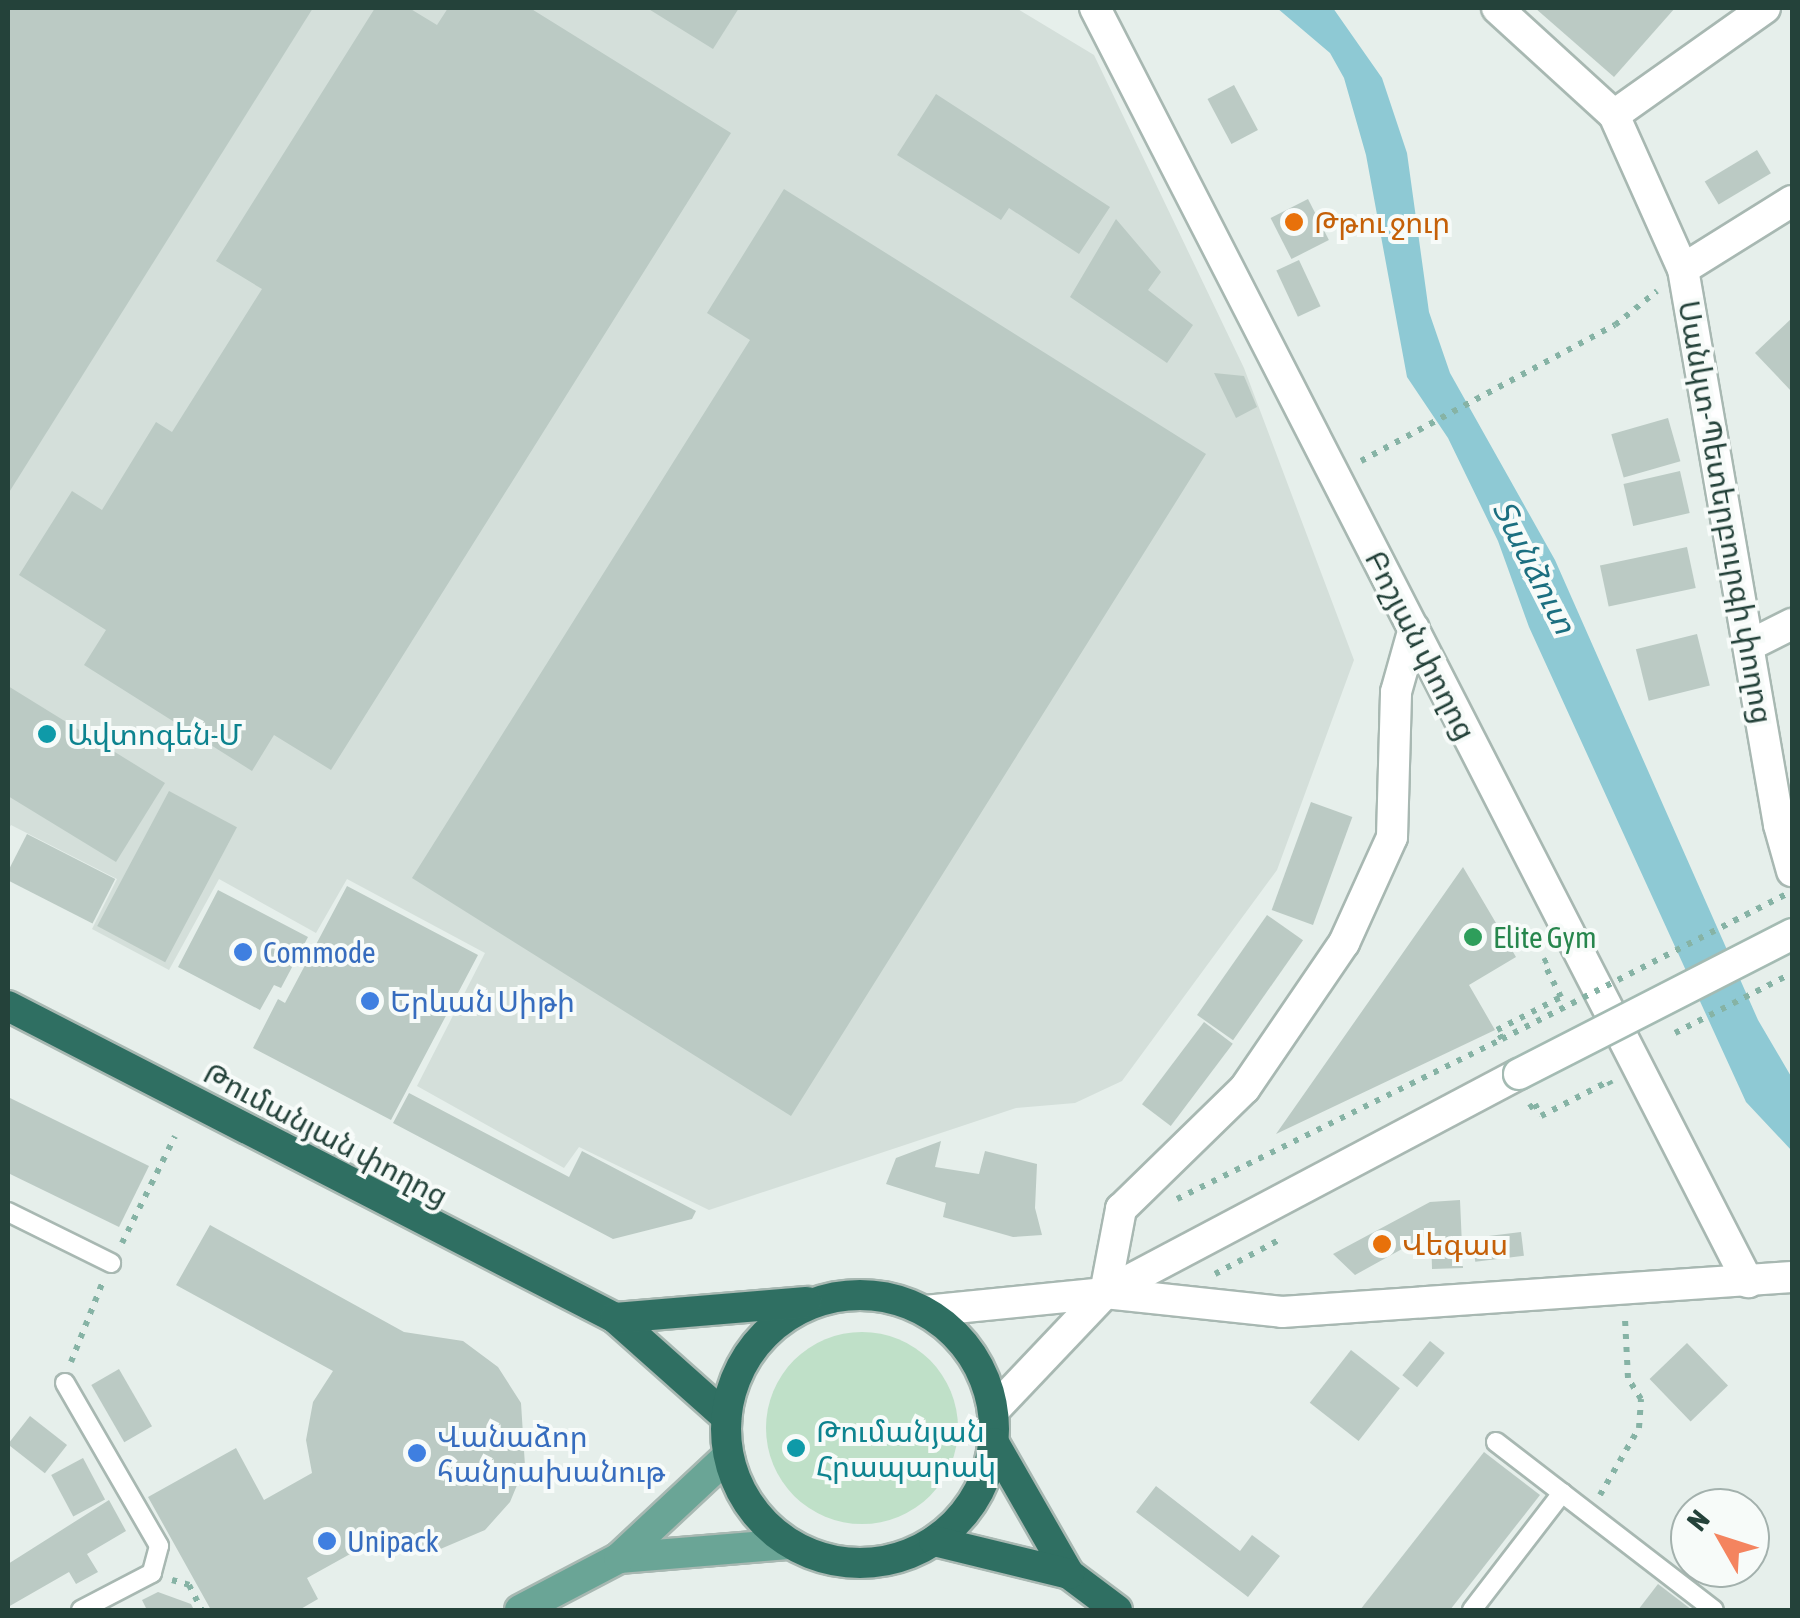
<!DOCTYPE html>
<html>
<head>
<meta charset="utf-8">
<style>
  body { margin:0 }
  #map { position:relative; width:1800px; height:1618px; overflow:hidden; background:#e6efeb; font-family:"Asap Condensed","Noto Sans Armenian",sans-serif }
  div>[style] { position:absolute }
  .built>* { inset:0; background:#d4dfda }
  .green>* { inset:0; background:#bfe0c8 }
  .round { border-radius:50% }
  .water>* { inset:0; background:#8ec9d4 }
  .building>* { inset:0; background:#bbcac4; transform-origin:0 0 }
  .path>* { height:6px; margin-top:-3px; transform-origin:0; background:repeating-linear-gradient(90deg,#86b3a5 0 5px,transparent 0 13px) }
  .roads { filter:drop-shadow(2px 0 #a8b8b2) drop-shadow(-2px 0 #a8b8b2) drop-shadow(0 2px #a8b8b2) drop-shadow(0 -2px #a8b8b2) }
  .lane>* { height:18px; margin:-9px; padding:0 9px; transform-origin:9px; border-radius:9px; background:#fff }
  .street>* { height:30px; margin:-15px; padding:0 15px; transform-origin:15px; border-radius:15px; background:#fff }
  .secondary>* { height:30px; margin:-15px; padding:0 15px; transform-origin:15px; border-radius:15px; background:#fff }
  .primary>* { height:30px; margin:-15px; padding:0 15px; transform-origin:15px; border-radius:15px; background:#6aa596 }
  .highway>* { height:30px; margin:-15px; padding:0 15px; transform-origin:15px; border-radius:15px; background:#2f6f62 }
  .highway>.ring { margin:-15px; padding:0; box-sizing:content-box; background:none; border:30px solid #2f6f62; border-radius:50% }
  .path-bridge>* { height:6px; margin-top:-3px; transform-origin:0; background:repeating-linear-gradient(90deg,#86b3a5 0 5px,transparent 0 13px) }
  .bridges { filter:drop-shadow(2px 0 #a4bbb3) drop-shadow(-2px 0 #a4bbb3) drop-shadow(0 2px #a4bbb3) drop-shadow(0 -2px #a4bbb3) }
  .secondary-bridge>* { height:30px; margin:-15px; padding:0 15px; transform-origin:15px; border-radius:15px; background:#fff }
  .dots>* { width:28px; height:28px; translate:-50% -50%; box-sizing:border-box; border:5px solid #f7fbf9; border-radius:50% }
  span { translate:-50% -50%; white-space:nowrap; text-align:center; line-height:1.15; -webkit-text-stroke:8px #f7fbf9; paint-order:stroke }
  .food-label { font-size:30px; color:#c56008 }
  .left { translate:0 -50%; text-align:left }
  .street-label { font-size:30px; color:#24423a }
  .culture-label { font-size:30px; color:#0d838f }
  .leisure-label { font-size:30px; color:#27864d }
  .shop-label { font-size:30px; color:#366cbe }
  .water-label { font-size:32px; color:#1c6f80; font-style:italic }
  .frame { position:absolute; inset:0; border:10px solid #24423a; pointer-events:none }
  .north { position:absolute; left:1670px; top:1488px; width:100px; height:100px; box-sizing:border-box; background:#f7fbf9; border:2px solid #a3b1ad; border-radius:50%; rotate:309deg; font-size:28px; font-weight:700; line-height:40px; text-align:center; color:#24423a }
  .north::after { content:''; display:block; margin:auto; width:35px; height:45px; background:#f4845f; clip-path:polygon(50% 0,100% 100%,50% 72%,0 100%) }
</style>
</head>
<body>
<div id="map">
  <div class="built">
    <div style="clip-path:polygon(8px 8px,1016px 8px,1094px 55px,1244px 368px,1354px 660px,1277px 870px,1122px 1081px,1075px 1103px,1016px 1108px,709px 1210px,579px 1147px,564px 1168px,417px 1086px,485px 953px,347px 879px,316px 933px,219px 879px,169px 970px,92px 929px,117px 879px,11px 825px,8px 830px)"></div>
  </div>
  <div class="green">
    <div class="round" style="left:766px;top:1332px;width:192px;height:192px"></div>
  </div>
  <div class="water">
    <div style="clip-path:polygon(1277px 8px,1333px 8px,1382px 78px,1407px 153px,1429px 312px,1450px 373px,1555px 560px,1758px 1020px,1792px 1078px,1792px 1151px,1746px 1102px,1529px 627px,1498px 541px,1448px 438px,1407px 377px,1366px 155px,1344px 78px,1330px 53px)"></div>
  </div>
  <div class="building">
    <div style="clip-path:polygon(8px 8px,313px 8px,8px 494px)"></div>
    <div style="clip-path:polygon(375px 8px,409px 8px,437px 25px,448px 8px,530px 8px,731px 133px,331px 770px,274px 735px,252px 771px,84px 665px,106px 630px,19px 575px,72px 491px,102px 510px,156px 422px,172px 432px,262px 289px,216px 261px)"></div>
    <div style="clip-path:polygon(647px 8px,739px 8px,713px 49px)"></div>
    <div style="clip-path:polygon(1535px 8px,1675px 8px,1614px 77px)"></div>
    <div style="left:1234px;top:85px;width:51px;height:30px;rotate:62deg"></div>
    <div style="clip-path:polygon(936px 94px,1110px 207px,1079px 254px,1009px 208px,1001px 220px,897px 155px)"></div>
    <div style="left:1757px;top:150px;width:27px;height:61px;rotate:59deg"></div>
    <div style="clip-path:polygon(784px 189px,1206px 454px,791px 1116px,412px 878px,750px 340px,707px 313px)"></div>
    <div style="left:1308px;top:199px;width:46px;height:42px;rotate:63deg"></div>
    <div style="clip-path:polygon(1116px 219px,1161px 272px,1148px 290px,1193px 325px,1167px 363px,1070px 297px)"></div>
    <div style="left:1299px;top:260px;width:51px;height:25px;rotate:65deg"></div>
    <div style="clip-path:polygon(1792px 318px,1792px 392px,1755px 353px)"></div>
    <div style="clip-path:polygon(1214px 373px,1244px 376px,1257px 407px,1236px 418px)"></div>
    <div style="left:1668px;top:418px;width:45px;height:59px;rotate:74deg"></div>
    <div style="left:1680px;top:471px;width:43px;height:58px;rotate:77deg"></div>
    <div style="left:1687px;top:547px;width:42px;height:89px;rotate:78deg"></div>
    <div style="left:1697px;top:634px;width:53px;height:63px;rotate:76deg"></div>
    <div style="clip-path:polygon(8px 686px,165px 783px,116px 862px,8px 796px)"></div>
    <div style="left:169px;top:791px;width:77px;height:153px;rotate:28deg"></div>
    <div style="left:1311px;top:802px;width:44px;height:115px;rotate:20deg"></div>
    <div style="left:27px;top:834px;width:99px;height:50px;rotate:27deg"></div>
    <div style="clip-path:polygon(1463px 867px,1516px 957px,1469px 985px,1495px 1030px,1276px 1134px)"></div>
    <div style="clip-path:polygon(347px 886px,478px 955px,391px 1120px,253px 1048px,278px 999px,285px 1003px)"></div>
    <div style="clip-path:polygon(218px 890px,308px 937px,281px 988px,274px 985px,260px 1010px,178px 967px)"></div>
    <div style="left:1267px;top:915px;width:44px;height:122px;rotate:35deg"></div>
    <div style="left:1204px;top:1022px;width:36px;height:103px;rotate:37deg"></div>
    <div style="clip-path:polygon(409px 1093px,569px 1177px,582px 1151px,696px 1211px,692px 1219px,613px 1239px,393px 1123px)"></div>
    <div style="clip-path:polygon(8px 1097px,149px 1166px,119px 1227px,8px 1173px)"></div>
    <div style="clip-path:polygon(941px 1141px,935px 1167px,979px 1174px,985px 1151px,1037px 1164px,1035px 1208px,1042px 1235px,1013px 1237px,943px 1217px,946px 1203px,886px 1184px,896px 1158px)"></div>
    <div style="clip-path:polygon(1460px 1200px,1463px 1268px,1432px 1269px,1431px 1233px,1355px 1275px,1333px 1254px,1430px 1202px)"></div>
    <div style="clip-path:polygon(210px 1225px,404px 1332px,463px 1341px,498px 1367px,521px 1403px,525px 1466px,510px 1502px,485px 1530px,431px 1553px,370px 1543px,307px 1578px,318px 1599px,299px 1610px,211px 1610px,148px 1497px,236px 1448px,264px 1500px,312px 1473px,306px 1440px,313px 1402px,333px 1371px,176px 1285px)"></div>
    <div style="left:1521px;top:1232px;width:24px;height:49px;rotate:83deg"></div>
    <div style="left:1430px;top:1341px;width:19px;height:44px;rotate:39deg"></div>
    <div style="left:1687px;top:1343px;width:59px;height:52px;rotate:46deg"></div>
    <div style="left:1351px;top:1350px;width:62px;height:67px;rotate:38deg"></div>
    <div style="left:119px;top:1369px;width:66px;height:32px;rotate:60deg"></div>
    <div style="left:30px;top:1416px;width:47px;height:36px;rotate:38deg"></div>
    <div style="clip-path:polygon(1484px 1452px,1540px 1495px,1450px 1610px,1360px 1610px)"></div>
    <div style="left:83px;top:1458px;width:47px;height:36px;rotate:62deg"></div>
    <div style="clip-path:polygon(1156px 1486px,1240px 1551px,1252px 1535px,1280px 1556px,1248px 1597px,1136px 1512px)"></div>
    <div style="clip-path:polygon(109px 1500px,126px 1531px,87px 1554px,98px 1572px,76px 1584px,69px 1572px,8px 1607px,8px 1564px)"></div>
    <div style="clip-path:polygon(1658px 1584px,1692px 1610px,1638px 1610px)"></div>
    <div style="clip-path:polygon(158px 1592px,191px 1604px,194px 1610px,147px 1610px,142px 1600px)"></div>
  </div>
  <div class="path">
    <div style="left:1361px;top:461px;width:288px;rotate:-28.2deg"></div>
    <div style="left:1615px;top:325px;width:54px;rotate:-39deg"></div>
    <div style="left:1529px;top:1108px;width:7px;rotate:-34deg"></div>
    <div style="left:1535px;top:1104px;width:13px;rotate:63deg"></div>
    <div style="left:1541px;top:1116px;width:76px;rotate:-27.2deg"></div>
    <div style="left:1609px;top:1081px;width:4px;rotate:63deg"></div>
    <div style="left:1177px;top:1199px;width:362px;rotate:-26.2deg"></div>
    <div style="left:1502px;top:1039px;width:10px;rotate:-119deg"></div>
    <div style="left:1497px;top:1030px;width:72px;rotate:-27.3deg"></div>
    <div style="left:1561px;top:997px;width:39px;rotate:-117deg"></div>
    <div style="left:1543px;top:962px;width:9px;rotate:-27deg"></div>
    <div style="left:122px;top:1243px;width:119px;rotate:-63.6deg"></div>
    <div style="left:1215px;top:1274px;width:72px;rotate:-28deg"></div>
    <div style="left:71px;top:1362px;width:87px;rotate:-68.4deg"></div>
    <div style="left:1600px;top:1495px;width:78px;rotate:-59.8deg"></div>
    <div style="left:1639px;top:1428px;width:29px;rotate:-86deg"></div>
    <div style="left:1641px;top:1399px;width:25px;rotate:-122deg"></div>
    <div style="left:1628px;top:1378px;width:60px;rotate:-92.9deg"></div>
    <div style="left:172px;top:1580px;width:18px;rotate:16deg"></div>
    <div style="left:189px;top:1585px;width:28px;rotate:63deg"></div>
  </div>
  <div class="roads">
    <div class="lane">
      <div style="left:8px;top:1212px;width:115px;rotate:26.3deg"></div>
      <div style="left:65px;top:1383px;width:188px;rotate:60deg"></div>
      <div style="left:159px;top:1546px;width:28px;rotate:105deg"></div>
      <div style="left:152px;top:1573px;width:80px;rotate:152.5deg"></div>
      <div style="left:1496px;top:1442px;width:275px;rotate:37.6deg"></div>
      <div style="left:1472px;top:1610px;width:148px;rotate:-52.4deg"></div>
    </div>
    <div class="street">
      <div style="left:1497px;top:8px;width:159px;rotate:42.4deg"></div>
      <div style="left:1614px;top:115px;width:169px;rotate:65.9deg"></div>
      <div style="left:1614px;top:115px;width:185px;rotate:-35.3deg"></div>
      <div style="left:1750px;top:645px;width:47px;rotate:-26.6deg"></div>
    </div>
    <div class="secondary">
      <div style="left:1095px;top:8px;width:1432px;rotate:62.86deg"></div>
      <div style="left:1792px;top:201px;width:128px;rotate:148deg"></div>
      <div style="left:1683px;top:269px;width:564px;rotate:80.2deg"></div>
      <div style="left:1779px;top:825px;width:48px;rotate:74.2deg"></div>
      <div style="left:1105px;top:1293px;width:86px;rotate:-79.2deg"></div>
      <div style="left:1121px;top:1209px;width:173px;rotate:-44.3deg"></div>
      <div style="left:1245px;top:1088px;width:176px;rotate:-55.7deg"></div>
      <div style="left:1344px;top:943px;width:116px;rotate:-65.6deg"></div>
      <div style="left:1392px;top:837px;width:145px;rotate:-88.4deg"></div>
      <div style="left:1396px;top:692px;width:66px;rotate:-74.3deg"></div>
      <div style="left:925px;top:1311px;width:181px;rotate:-5.7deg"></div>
      <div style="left:1105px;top:1293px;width:178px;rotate:6.1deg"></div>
      <div style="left:1282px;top:1312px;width:511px;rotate:-3.93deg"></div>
      <div style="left:994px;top:1410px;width:161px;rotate:-46.5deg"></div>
      <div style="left:1105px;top:1293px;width:468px;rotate:-27.9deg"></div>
    </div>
    <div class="primary">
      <div style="left:619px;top:1558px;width:172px;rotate:-4.7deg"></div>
      <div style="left:520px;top:1610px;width:112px;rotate:-27.7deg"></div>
      <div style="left:619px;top:1558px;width:149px;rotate:-43.1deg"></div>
    </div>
    <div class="highway">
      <div style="left:8px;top:1006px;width:682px;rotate:27.2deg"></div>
      <div style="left:615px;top:1318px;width:149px;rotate:41.7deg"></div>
      <div class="ring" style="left:726px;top:1295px;width:238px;height:238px"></div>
      <div style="left:615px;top:1318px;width:192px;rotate:-4.8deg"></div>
      <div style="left:994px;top:1443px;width:151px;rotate:60.2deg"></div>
      <div style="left:1069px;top:1574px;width:60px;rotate:36.9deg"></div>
      <div style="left:934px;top:1541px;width:139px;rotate:13.7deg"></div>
    </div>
  </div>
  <div class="path-bridge">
    <div style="left:1675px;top:1033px;width:131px;rotate:-27.1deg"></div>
    <div style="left:1502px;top:1039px;width:326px;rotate:-27deg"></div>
  </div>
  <div class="bridges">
    <div class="secondary-bridge">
      <div style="left:1519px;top:1074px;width:307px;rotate:-27.1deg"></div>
    </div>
  </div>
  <div class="dots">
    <div style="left:1294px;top:222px;background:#e8710a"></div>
    <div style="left:47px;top:734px;background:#0f9aa8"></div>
    <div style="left:1473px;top:937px;background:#2e9e5b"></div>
    <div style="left:243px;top:952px;background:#3f7fe0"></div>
    <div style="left:370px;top:1001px;background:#3f7fe0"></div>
    <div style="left:1382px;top:1244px;background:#e8710a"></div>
    <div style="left:796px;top:1448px;background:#0f9aa8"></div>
    <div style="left:417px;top:1453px;background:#3f7fe0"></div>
    <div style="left:327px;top:1541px;background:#3f7fe0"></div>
  </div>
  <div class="food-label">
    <span class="left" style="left:1314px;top:222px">Թթու ջուր</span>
    <span class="left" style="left:1402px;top:1244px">Վեգաս</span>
  </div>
  <div class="street-label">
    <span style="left:1726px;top:512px;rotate:80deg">Սանկտ-Պետերբուրգի փողոց</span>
    <span style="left:1421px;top:645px;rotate:63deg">Բոշյան փողոց</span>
    <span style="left:326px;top:1134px;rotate:28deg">Թումանյան փողոց</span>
  </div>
  <div class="culture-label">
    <span class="left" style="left:67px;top:734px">Ավտոգեն-Մ</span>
    <span class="left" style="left:816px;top:1448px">Թումանյան<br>Հրապարակ</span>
  </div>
  <div class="leisure-label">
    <span class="left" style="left:1493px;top:937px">Elite Gym</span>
  </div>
  <div class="shop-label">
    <span class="left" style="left:263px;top:952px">Commode</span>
    <span class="left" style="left:390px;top:1001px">Երևան Սիթի</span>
    <span class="left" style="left:437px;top:1453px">Վանաձոր<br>հանրախանութ</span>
    <span class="left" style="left:347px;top:1541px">Unipack</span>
  </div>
  <div class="water-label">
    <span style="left:1534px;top:567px;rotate:63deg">Տանձուտ</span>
  </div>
  <div class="frame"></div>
  <div class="north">N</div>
</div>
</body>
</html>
